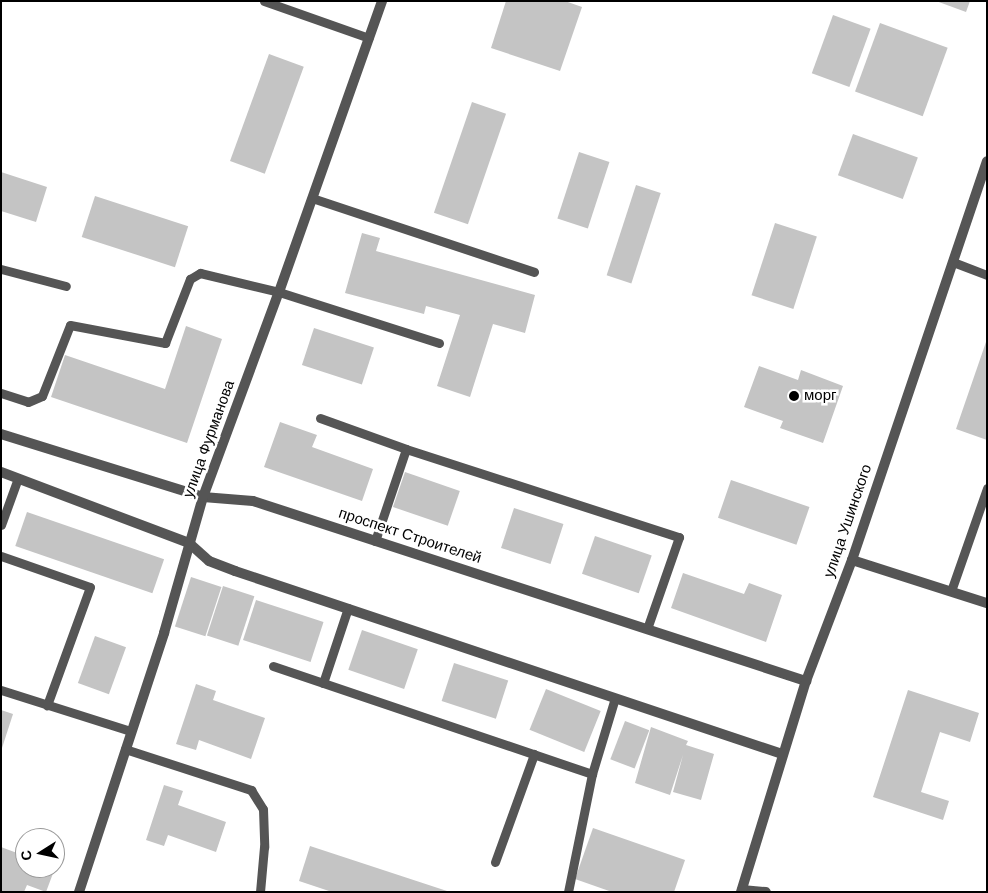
<!DOCTYPE html>
<html>
<head>
<meta charset="utf-8">
<style>
  body { margin:0 }
  #map { position:relative; width:988px; height:893px; overflow:hidden; background:#fff; font-family:"DM Sans",sans-serif }
  div>[style] { position:absolute }
  .building>* { inset:0; background:#c4c4c4; transform-origin:0 0 }
  .service>* { height:9px; margin:-4.5px; padding:0 4.5px; transform-origin:4.5px; border-radius:4.5px; background:#555 }
  .minor>* { height:10px; margin:-5px; padding:0 5px; transform-origin:5px; border-radius:5px; background:#555 }
  .tertiary>* { height:10px; margin:-5px; padding:0 5px; transform-origin:5px; border-radius:5px; background:#555 }
  .dots>* { width:14px; height:14px; translate:-50% -50%; box-sizing:border-box; border:2px solid #fff; border-radius:50% }
  span { translate:-50% -50%; white-space:nowrap; text-align:center; line-height:1.15; -webkit-text-stroke:5px #fff; paint-order:stroke }
  .poi-label { font-size:15px; color:#000 }
  .left { translate:0 -50%; text-align:left }
  .street-label { font-size:15px; color:#000 }
  .frame { position:absolute; inset:0; border:2px solid #000; pointer-events:none }
  .north { position:absolute; left:15px; top:828px; width:50px; height:50px; box-sizing:border-box; background:#fff; border:1px solid #999; border-radius:50%; rotate:260deg; font-size:14px; font-weight:700; line-height:20px; text-align:center; color:#000 }
  .north::after { content:''; display:block; margin:auto; width:18px; height:22px; background:#000; clip-path:polygon(50% 0,100% 100%,50% 72%,0 100%) }
</style>
</head>
<body>
<div id="map">
  <div class="building">
    <div style="clip-path:polygon(506px 1px,565px 1px,582px 7px,560px 71px,491px 48px)"></div>
    <div style="clip-path:polygon(936px 1px,970px 1px,966px 12px)"></div>
    <div style="left:833px;top:15px;width:40px;height:62px;rotate:20deg"></div>
    <div style="left:880px;top:23px;width:72px;height:73px;rotate:20deg"></div>
    <div style="left:269px;top:54px;width:37px;height:114px;rotate:20deg"></div>
    <div style="left:472px;top:102px;width:36px;height:117px;rotate:19deg"></div>
    <div style="left:853px;top:134px;width:69px;height:44px;rotate:20deg"></div>
    <div style="left:579px;top:152px;width:32px;height:70px;rotate:18deg"></div>
    <div style="clip-path:polygon(1px 172px,47px 187px,36px 222px,1px 211px)"></div>
    <div style="left:636px;top:185px;width:26px;height:95px;rotate:18deg"></div>
    <div style="left:95px;top:196px;width:98px;height:43px;rotate:18deg"></div>
    <div style="left:775px;top:223px;width:44px;height:76px;rotate:18deg"></div>
    <div style="clip-path:polygon(362px 233px,380px 238px,376px 251px,535px 295px,525px 333px,493px 324px,470px 397px,437px 386px,460px 315px,426px 306px,424px 314px,345px 293px)"></div>
    <div style="clip-path:polygon(186px 326px,222px 339px,187px 443px,51px 397px,65px 355px,165px 389px)"></div>
    <div style="left:314px;top:328px;width:63px;height:39px;rotate:18deg"></div>
    <div style="clip-path:polygon(986px 342px,987px 342px,987px 440px,956px 429px)"></div>
    <div style="clip-path:polygon(759px 366px,798px 380px,801px 370px,843px 386px,823px 443px,780px 428px,783px 421px,744px 407px)"></div>
    <div style="clip-path:polygon(280px 422px,317px 435px,312px 447px,373px 469px,362px 501px,264px 467px)"></div>
    <div style="left:405px;top:472px;width:58px;height:37px;rotate:19deg"></div>
    <div style="left:731px;top:480px;width:83px;height:40px;rotate:19deg"></div>
    <div style="left:514px;top:508px;width:52px;height:42px;rotate:18deg"></div>
    <div style="left:27px;top:512px;width:145px;height:36px;rotate:19deg"></div>
    <div style="left:595px;top:536px;width:60px;height:40px;rotate:19deg"></div>
    <div style="clip-path:polygon(683px 573px,744px 594px,749px 583px,782px 595px,766px 642px,671px 608px)"></div>
    <div style="left:191px;top:577px;width:32px;height:52px;rotate:18deg"></div>
    <div style="left:223px;top:586px;width:33px;height:52px;rotate:18deg"></div>
    <div style="left:256px;top:600px;width:71px;height:42px;rotate:18deg"></div>
    <div style="left:362px;top:630px;width:59px;height:42px;rotate:19deg"></div>
    <div style="left:95px;top:636px;width:33px;height:50px;rotate:20deg"></div>
    <div style="left:454px;top:663px;width:57px;height:40px;rotate:18deg"></div>
    <div style="clip-path:polygon(196px 684px,216px 691px,213px 700px,265px 718px,251px 759px,199px 740px,196px 750px,176px 744px)"></div>
    <div style="left:546px;top:689px;width:59px;height:44px;rotate:22deg"></div>
    <div style="clip-path:polygon(908px 690px,979px 713px,970px 742px,940px 732px,921px 792px,949px 801px,943px 820px,873px 797px)"></div>
    <div style="clip-path:polygon(1px 710px,13px 714px,2px 748px,1px 748px)"></div>
    <div style="left:625px;top:721px;width:26px;height:41px;rotate:21deg"></div>
    <div style="clip-path:polygon(651px 727px,688px 741px,686px 745px,714px 754px,701px 800px,673px 792px,683px 755px,670px 795px,635px 783px)"></div>
    <div style="clip-path:polygon(164px 785px,183px 791px,178px 805px,226px 822px,216px 852px,168px 835px,164px 846px,146px 840px)"></div>
    <div style="clip-path:polygon(593px 828px,685px 860px,674px 892px,612px 892px,575px 879px)"></div>
    <div style="clip-path:polygon(310px 846px,447px 891px,447px 892px,332px 892px,299px 881px)"></div>
    <div style="clip-path:polygon(1px 847px,25px 856px,25px 868px,55px 868px,46px 892px,27px 885px,24px 892px,1px 892px)"></div>
  </div>
  <div class="service">
    <div style="left:264px;top:1px;width:111px;rotate:19.4deg"></div>
    <div style="left:312px;top:198px;width:234px;rotate:18.4deg"></div>
    <div style="left:953px;top:262px;width:36px;rotate:21deg"></div>
    <div style="left:1px;top:269px;width:67px;rotate:14.7deg"></div>
    <div style="left:1px;top:393px;width:28px;rotate:18deg"></div>
    <div style="left:28px;top:402px;width:15px;rotate:-23deg"></div>
    <div style="left:42px;top:396px;width:76px;rotate:-68.5deg"></div>
    <div style="left:70px;top:325px;width:97px;rotate:10.7deg"></div>
    <div style="left:165px;top:343px;width:69px;rotate:-68.7deg"></div>
    <div style="left:190px;top:279px;width:12px;rotate:-31deg"></div>
    <div style="left:200px;top:273px;width:81px;rotate:13.5deg"></div>
    <div style="left:279px;top:292px;width:168px;rotate:17.7deg"></div>
    <div style="left:320px;top:418px;width:91px;rotate:19.8deg"></div>
    <div style="left:1px;top:525px;width:50px;rotate:-70.1deg"></div>
    <div style="left:375px;top:541px;width:97px;rotate:-71.4deg"></div>
    <div style="left:406px;top:449px;width:287px;rotate:17.9deg"></div>
    <div style="left:679px;top:537px;width:97px;rotate:109.2deg"></div>
    <div style="left:1px;top:556px;width:94px;rotate:19.2deg"></div>
    <div style="left:90px;top:587px;width:126px;rotate:110deg"></div>
    <div style="left:951px;top:591px;width:109px;rotate:-70.7deg"></div>
    <div style="left:273px;top:666px;width:337px;rotate:18.7deg"></div>
    <div style="left:592px;top:774px;width:79px;rotate:-73.2deg"></div>
    <div style="left:323px;top:683px;width:79px;rotate:-71.6deg"></div>
    <div style="left:1px;top:690px;width:135px;rotate:17.6deg"></div>
    <div style="left:125px;top:749px;width:133px;rotate:18deg"></div>
    <div style="left:251px;top:790px;width:22px;rotate:58deg"></div>
    <div style="left:263px;top:809px;width:38px;rotate:88deg"></div>
    <div style="left:264px;top:847px;width:45px;rotate:95.1deg"></div>
    <div style="left:495px;top:862px;width:115px;rotate:-70.1deg"></div>
    <div style="left:568px;top:892px;width:120px;rotate:-78.5deg"></div>
  </div>
  <div class="minor">
    <div style="left:852px;top:560px;width:142px;rotate:17.7deg"></div>
    <div style="left:742px;top:890px;width:24px;rotate:5deg"></div>
  </div>
  <div class="tertiary">
    <div style="left:1px;top:434px;width:212px;rotate:17.3deg"></div>
    <div style="left:203px;top:497px;width:50px;rotate:4.6deg"></div>
    <div style="left:253px;top:501px;width:582px;rotate:18.03deg"></div>
    <div style="left:1px;top:472px;width:201px;rotate:20.7deg"></div>
    <div style="left:189px;top:543px;width:27px;rotate:42deg"></div>
    <div style="left:209px;top:561px;width:28px;rotate:21deg"></div>
    <div style="left:235px;top:571px;width:577px;rotate:18.5deg"></div>
    <div style="left:79px;top:892px;width:273px;rotate:-71.8deg"></div>
    <div style="left:164px;top:633px;width:141px;rotate:-74deg"></div>
    <div style="left:203px;top:497px;width:219px;rotate:-69.7deg"></div>
    <div style="left:279px;top:292px;width:309px;rotate:-70.5deg"></div>
    <div style="left:741px;top:892px;width:221px;rotate:-72.9deg"></div>
    <div style="left:806px;top:681px;width:129px;rotate:-69.2deg"></div>
    <div style="left:852px;top:560px;width:421px;rotate:-71.3deg"></div>
  </div>
  <div class="dots">
    <div style="left:794px;top:396px;background:#000"></div>
  </div>
  <div class="poi-label">
    <span class="left" style="left:804px;top:396px">морг</span>
  </div>
  <div class="street-label">
    <span style="left:209px;top:439px;rotate:-70deg">улица Фурманова</span>
    <span style="left:848px;top:521px;rotate:-71deg">улица Ушинского</span>
    <span style="left:410px;top:536px;rotate:18deg">проспект Строителей</span>
  </div>
  <div class="frame"></div>
  <div class="north">С</div>
</div>
</body>
</html>
